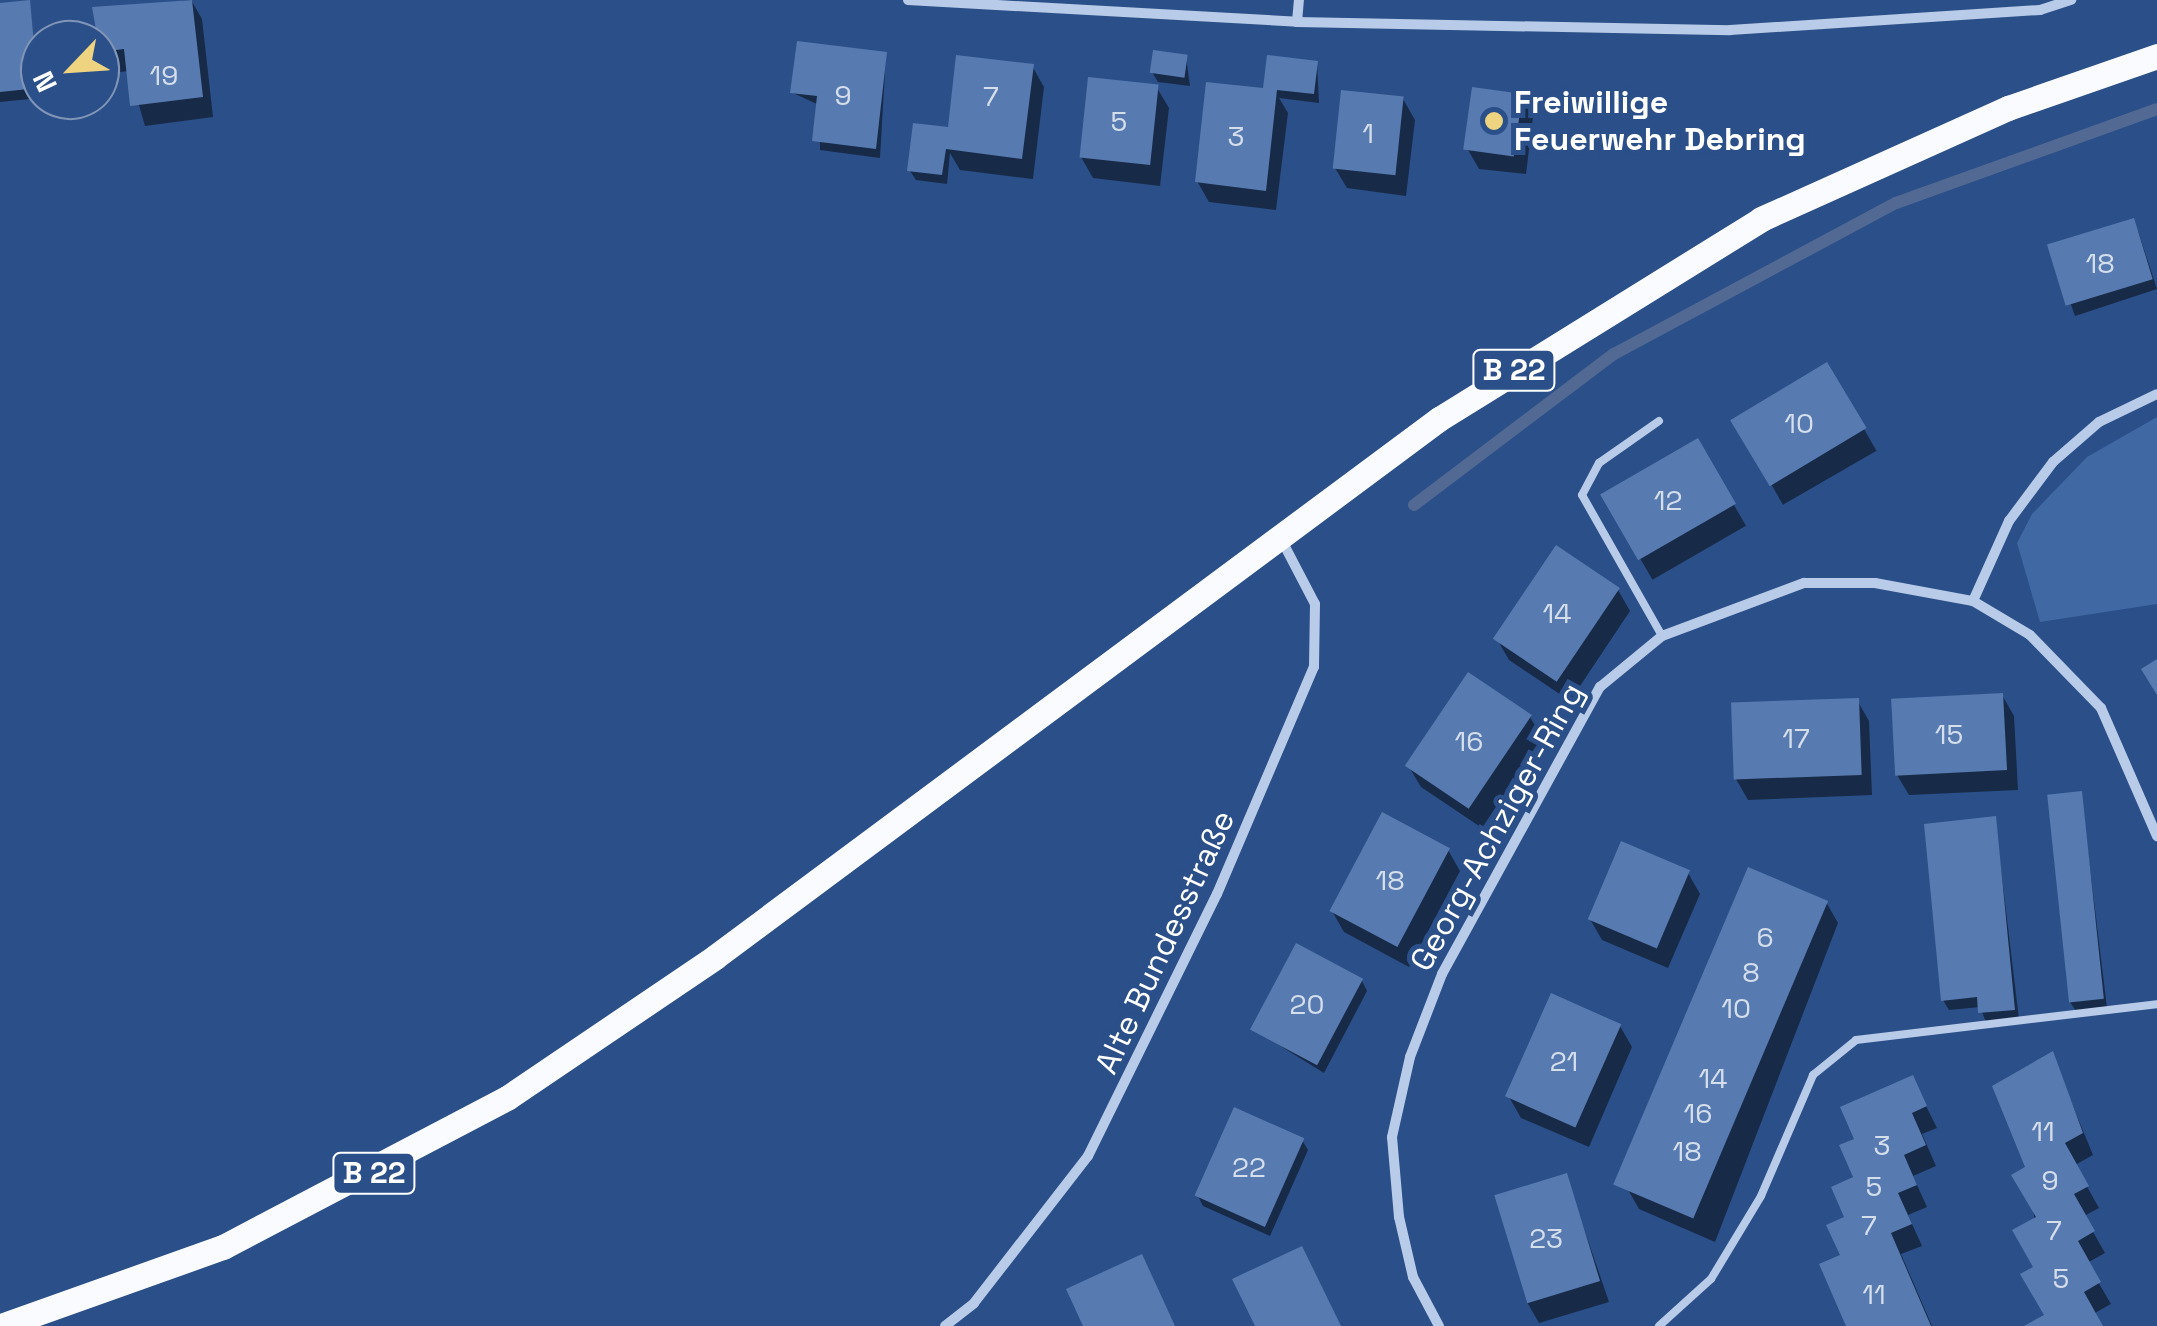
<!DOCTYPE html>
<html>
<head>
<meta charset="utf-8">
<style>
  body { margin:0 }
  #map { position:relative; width:2157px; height:1326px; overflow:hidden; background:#2b4f88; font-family:"Space Grotesk",sans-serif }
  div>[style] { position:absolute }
  .green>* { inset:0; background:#4068a3 }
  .shadow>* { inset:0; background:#0007; transform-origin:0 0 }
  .stream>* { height:12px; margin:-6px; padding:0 6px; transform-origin:6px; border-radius:6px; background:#526a93 }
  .building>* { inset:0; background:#577bb0; transform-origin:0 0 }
  .lane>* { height:8px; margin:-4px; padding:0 4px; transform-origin:4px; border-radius:4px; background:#b8cbe8 }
  .street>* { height:10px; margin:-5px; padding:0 5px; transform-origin:5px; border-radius:5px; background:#b8cbe8 }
  .primary>* { height:25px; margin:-12.5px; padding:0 12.5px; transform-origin:12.5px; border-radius:12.5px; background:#f9fbfe }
  .dots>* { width:28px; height:28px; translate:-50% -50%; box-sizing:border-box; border:5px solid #2b4f88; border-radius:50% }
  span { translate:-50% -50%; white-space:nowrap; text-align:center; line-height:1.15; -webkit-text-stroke:10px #2b4f88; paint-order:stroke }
  .number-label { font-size:28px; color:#d5deeb }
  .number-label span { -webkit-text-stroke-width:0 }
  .shield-label span { padding:2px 8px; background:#2b4f88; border:2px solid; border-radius:8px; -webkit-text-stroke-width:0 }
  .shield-label { font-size:30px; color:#fff; font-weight:700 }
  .poi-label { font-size:32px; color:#fff; font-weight:700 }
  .left { translate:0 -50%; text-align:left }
  .street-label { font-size:32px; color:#fff }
  .north { position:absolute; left:20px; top:20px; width:100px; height:100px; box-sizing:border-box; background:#2b4f88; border:2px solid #8095b8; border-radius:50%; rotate:245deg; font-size:28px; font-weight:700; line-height:40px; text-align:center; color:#fff }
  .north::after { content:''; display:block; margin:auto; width:35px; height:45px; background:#eed380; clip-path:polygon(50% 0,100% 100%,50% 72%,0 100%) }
</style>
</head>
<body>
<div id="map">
  <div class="green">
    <div style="clip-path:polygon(2157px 417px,2157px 604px,2040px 622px,2017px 543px,2032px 514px,2087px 457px)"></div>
  </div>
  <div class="shadow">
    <div style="clip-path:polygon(191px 0,202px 19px,213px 117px,145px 126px,129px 71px,111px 73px,100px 53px,95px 9px)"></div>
    <div style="clip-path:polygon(28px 3px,40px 98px,0 102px,0 6px)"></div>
    <div style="clip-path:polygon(886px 54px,880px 158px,820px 150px,819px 105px,793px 93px)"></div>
    <div style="clip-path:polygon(1186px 57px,1190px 86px,1158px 82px,1152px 72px)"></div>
    <div style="clip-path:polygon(1317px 63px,1319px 103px,1279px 98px,1288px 113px,1276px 210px,1209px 202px,1197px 181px,1268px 92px)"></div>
    <div style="clip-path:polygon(1032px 66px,1044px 87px,1033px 179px,960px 170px,950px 153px,947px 184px,916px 180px,910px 171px,946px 130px)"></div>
    <div style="clip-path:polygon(1157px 88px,1169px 108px,1160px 186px,1093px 178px,1081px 157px)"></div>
    <div style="clip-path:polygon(1521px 96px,1533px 117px,1526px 174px,1479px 169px,1467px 148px)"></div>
    <div style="clip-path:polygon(1403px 99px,1415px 120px,1406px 196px,1347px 188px,1335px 168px)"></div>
    <div style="clip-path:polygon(2138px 231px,2157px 289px,2075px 316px,2051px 248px)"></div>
    <div style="left:1827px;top:365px;width:99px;height:108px;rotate:60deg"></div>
    <div style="left:1697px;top:441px;width:98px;height:108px;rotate:60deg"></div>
    <div style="clip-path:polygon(1618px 590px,1630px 611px,1570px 701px,1509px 660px,1497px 639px)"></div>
    <div style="clip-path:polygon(2002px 695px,2014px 716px,2018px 790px,1909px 795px,1897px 775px)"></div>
    <div style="clip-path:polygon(1857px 700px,1869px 721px,1872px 795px,1748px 800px,1736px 779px)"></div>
    <div style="clip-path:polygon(1530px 717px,1542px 737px,1482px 828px,1421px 787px,1409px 767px)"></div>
    <div style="clip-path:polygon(2081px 794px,2107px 1008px,2076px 1011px,2070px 1002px)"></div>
    <div style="clip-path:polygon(1995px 819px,2019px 1019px,1986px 1022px,1980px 1007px,1949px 1010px,1943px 1000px)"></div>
    <div style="clip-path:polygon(1448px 850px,1460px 871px,1409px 967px,1344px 932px,1332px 911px)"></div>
    <div style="clip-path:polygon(1688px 873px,1700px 894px,1668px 968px,1602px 940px,1590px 919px)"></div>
    <div style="clip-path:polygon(1826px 902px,1838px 923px,1715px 1242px,1639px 1209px,1627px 1188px)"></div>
    <div style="clip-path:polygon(1362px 981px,1367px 991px,1324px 1073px,1253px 1029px)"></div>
    <div style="clip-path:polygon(1620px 1026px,1632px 1047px,1589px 1147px,1521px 1118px,1509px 1097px)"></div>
    <div style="clip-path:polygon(2052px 1055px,2093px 1155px,2075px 1165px,2099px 1208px,2084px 1216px,2105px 1253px,2087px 1263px,2111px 1304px,2093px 1314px,2100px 1326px,2029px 1326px,2047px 1316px,2028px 1168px)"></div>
    <div style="clip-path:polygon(1912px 1078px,1937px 1128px,1922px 1134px,1936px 1166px,1913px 1176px,1927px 1207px,1908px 1215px,1922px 1246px,1901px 1254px,1932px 1326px,1849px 1326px,1843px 1257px,1857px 1140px)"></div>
    <div style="clip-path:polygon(1302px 1140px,1308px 1150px,1270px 1236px,1203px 1206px,1198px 1196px)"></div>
    <div style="clip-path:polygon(1566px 1176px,1609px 1302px,1539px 1323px,1527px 1302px)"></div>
  </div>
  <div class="stream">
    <div style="left:1414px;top:505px;width:251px;rotate:-37.1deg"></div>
    <div style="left:1614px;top:354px;width:320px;rotate:-28.2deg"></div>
    <div style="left:1896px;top:203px;width:277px;rotate:-19.8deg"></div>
  </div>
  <div class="building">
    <div style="clip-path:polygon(30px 0,38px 88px,0 92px,0 3px)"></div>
    <div style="clip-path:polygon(192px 0,203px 97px,130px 106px,124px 49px,100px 52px,92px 7px)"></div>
    <div style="clip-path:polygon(797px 41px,887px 52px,876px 149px,812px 141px,817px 96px,790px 93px)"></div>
    <div style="left:1153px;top:50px;width:35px;height:23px;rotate:8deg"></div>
    <div style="clip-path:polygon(956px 55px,1034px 64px,1022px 159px,946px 149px,942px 175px,907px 171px,913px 123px,948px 127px)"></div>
    <div style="clip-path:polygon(1267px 55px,1318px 61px,1314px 94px,1277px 90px,1266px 191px,1195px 182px,1206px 82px,1263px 88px)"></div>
    <div style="left:1088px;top:77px;width:71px;height:81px;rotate:6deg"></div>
    <div style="left:1472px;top:87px;width:51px;height:63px;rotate:8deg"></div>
    <div style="left:1341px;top:90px;width:63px;height:79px;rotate:6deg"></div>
    <div style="left:2134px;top:218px;width:64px;height:91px;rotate:73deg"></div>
    <div style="left:1827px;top:362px;width:77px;height:113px;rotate:59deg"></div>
    <div style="left:1698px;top:438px;width:76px;height:113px;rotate:60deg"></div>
    <div style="left:1556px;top:545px;width:77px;height:113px;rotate:34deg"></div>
    <div style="clip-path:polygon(2157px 659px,2157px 695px,2141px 669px)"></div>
    <div style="left:1468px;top:672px;width:77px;height:113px;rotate:34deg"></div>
    <div style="left:2003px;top:693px;width:77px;height:112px;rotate:87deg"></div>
    <div style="left:1859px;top:698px;width:77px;height:128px;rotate:88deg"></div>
    <div style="left:2082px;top:791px;width:209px;height:35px;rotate:84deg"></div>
    <div style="left:1382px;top:812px;width:77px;height:112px;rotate:28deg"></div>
    <div style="clip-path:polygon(1996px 816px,2015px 1010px,1978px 1013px,1977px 997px,1941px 1001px,1924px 824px)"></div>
    <div style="left:1621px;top:841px;width:75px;height:85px;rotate:23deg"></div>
    <div style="left:1748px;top:867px;width:87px;height:345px;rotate:23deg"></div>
    <div style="left:1296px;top:943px;width:76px;height:98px;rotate:28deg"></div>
    <div style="left:1551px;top:993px;width:77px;height:113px;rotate:24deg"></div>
    <div style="clip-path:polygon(2053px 1051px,2083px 1133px,2065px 1143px,2089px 1186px,2074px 1194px,2095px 1231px,2078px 1241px,2101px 1282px,2084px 1292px,2103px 1326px,2024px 1326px,2044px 1315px,2020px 1274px,2033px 1267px,2012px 1230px,2036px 1217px,2011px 1175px,2025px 1167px,1992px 1086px)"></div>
    <div style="clip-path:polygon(1913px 1075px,1927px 1106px,1912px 1113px,1926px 1145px,1904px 1155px,1917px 1185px,1898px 1193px,1912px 1224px,1891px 1233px,1931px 1326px,1846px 1326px,1819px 1264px,1840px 1255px,1826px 1225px,1844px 1217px,1831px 1187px,1853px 1177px,1839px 1145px,1854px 1139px,1840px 1107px)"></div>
    <div style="left:1234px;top:1107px;width:77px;height:97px;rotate:24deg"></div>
    <div style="left:1567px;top:1173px;width:113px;height:76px;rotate:73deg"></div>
    <div style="clip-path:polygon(1302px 1246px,1341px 1326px,1255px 1326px,1232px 1279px)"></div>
    <div style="clip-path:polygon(1142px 1254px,1175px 1326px,1083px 1326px,1066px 1289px)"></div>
  </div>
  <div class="lane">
    <div style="left:1659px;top:421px;width:73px;rotate:145deg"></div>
    <div style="left:1599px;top:463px;width:36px;rotate:118deg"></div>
    <div style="left:1582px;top:495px;width:162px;rotate:60.4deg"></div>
    <div style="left:1659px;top:1326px;width:70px;rotate:-42.1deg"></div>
    <div style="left:1711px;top:1279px;width:97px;rotate:-58.9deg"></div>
    <div style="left:1761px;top:1196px;width:132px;rotate:-66.7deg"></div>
    <div style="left:1813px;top:1075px;width:55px;rotate:-39.1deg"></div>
    <div style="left:1856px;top:1040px;width:303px;rotate:-6.8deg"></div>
  </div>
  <div class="street">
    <div style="left:908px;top:0;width:390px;rotate:3.2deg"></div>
    <div style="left:1297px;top:22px;width:433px;rotate:1.1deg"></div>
    <div style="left:1730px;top:30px;width:311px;rotate:-3.7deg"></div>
    <div style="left:2040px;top:10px;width:33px;rotate:-18deg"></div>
    <div style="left:1297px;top:22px;width:22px;rotate:-85deg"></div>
    <div style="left:1973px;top:601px;width:88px;rotate:-65.8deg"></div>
    <div style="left:2009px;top:521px;width:74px;rotate:-53.3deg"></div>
    <div style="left:2053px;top:462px;width:61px;rotate:-41deg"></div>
    <div style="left:2099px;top:422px;width:64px;rotate:-25.8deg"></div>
    <div style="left:945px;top:1326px;width:37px;rotate:-38deg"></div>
    <div style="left:974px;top:1303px;width:186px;rotate:-52.2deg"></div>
    <div style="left:1088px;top:1156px;width:292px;rotate:-63.8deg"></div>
    <div style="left:1217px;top:894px;width:247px;rotate:-66.9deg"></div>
    <div style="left:1314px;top:667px;width:63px;rotate:-89.1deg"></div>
    <div style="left:1315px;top:604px;width:73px;rotate:-117.6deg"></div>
    <div style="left:1439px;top:1326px;width:55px;rotate:-118deg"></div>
    <div style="left:1413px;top:1277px;width:62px;rotate:-103.1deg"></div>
    <div style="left:1399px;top:1217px;width:80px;rotate:-95deg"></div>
    <div style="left:1392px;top:1137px;width:82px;rotate:-77.3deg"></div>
    <div style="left:1410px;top:1057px;width:89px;rotate:-68.9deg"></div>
    <div style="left:1442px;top:974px;width:328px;rotate:-61.2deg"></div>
    <div style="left:1600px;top:687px;width:80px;rotate:-39.4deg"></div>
    <div style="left:1662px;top:636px;width:152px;rotate:-20.5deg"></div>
    <div style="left:1804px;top:583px;width:71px"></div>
    <div style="left:1875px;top:583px;width:100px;rotate:10.4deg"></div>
    <div style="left:1973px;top:601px;width:66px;rotate:30.8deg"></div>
    <div style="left:2030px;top:635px;width:102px;rotate:45.8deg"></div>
    <div style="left:2101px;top:708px;width:140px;rotate:66.4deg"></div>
  </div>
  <div class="primary">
    <div style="left:1px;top:1326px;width:236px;rotate:-19.6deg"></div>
    <div style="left:223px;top:1247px;width:321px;rotate:-27.7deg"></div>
    <div style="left:507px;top:1098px;width:251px;rotate:-34.1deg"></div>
    <div style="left:715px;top:957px;width:902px;rotate:-36.62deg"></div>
    <div style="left:1439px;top:419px;width:379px;rotate:-31.8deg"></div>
    <div style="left:1761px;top:219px;width:271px;rotate:-24.2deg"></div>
    <div style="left:2008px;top:108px;width:158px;rotate:-19.2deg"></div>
  </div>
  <div class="dots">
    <div style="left:1494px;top:121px;background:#eed380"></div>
  </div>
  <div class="number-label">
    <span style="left:164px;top:75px">19</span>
    <span style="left:843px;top:95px">9</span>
    <span style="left:991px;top:96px">7</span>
    <span style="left:1119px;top:121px">5</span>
    <span style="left:1368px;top:133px">1</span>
    <span style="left:1236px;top:136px">3</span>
    <span style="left:2100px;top:263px">18</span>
    <span style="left:1799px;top:423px">10</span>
    <span style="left:1668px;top:500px">12</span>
    <span style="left:1557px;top:613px">14</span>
    <span style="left:1949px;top:734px">15</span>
    <span style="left:1796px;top:738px">17</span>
    <span style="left:1469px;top:741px">16</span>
    <span style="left:1390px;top:880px">18</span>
    <span style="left:1765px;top:937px">6</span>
    <span style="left:1751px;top:972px">8</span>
    <span style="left:1307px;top:1004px">20</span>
    <span style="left:1736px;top:1008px">10</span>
    <span style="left:1564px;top:1061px">21</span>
    <span style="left:1713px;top:1078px">14</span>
    <span style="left:1698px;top:1113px">16</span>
    <span style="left:2043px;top:1131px">11</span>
    <span style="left:1882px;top:1145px">3</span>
    <span style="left:1687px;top:1151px">18</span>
    <span style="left:1249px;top:1167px">22</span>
    <span style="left:2050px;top:1180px">9</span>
    <span style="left:1874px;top:1186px">5</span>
    <span style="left:1869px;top:1225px">7</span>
    <span style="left:2054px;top:1230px">7</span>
    <span style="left:1546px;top:1238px">23</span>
    <span style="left:2061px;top:1278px">5</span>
    <span style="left:1874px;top:1294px">11</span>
  </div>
  <div class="shield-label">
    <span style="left:1514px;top:370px">B 22</span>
    <span style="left:374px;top:1173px">B 22</span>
  </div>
  <div class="poi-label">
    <span class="left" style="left:1514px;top:121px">Freiwillige<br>Feuerwehr Debring</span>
  </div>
  <div class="street-label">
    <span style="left:1497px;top:827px;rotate:-61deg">Georg-Achziger-Ring</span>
    <span style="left:1165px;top:942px;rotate:-65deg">Alte Bundesstraße</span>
  </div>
  <div class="north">N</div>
</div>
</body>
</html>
